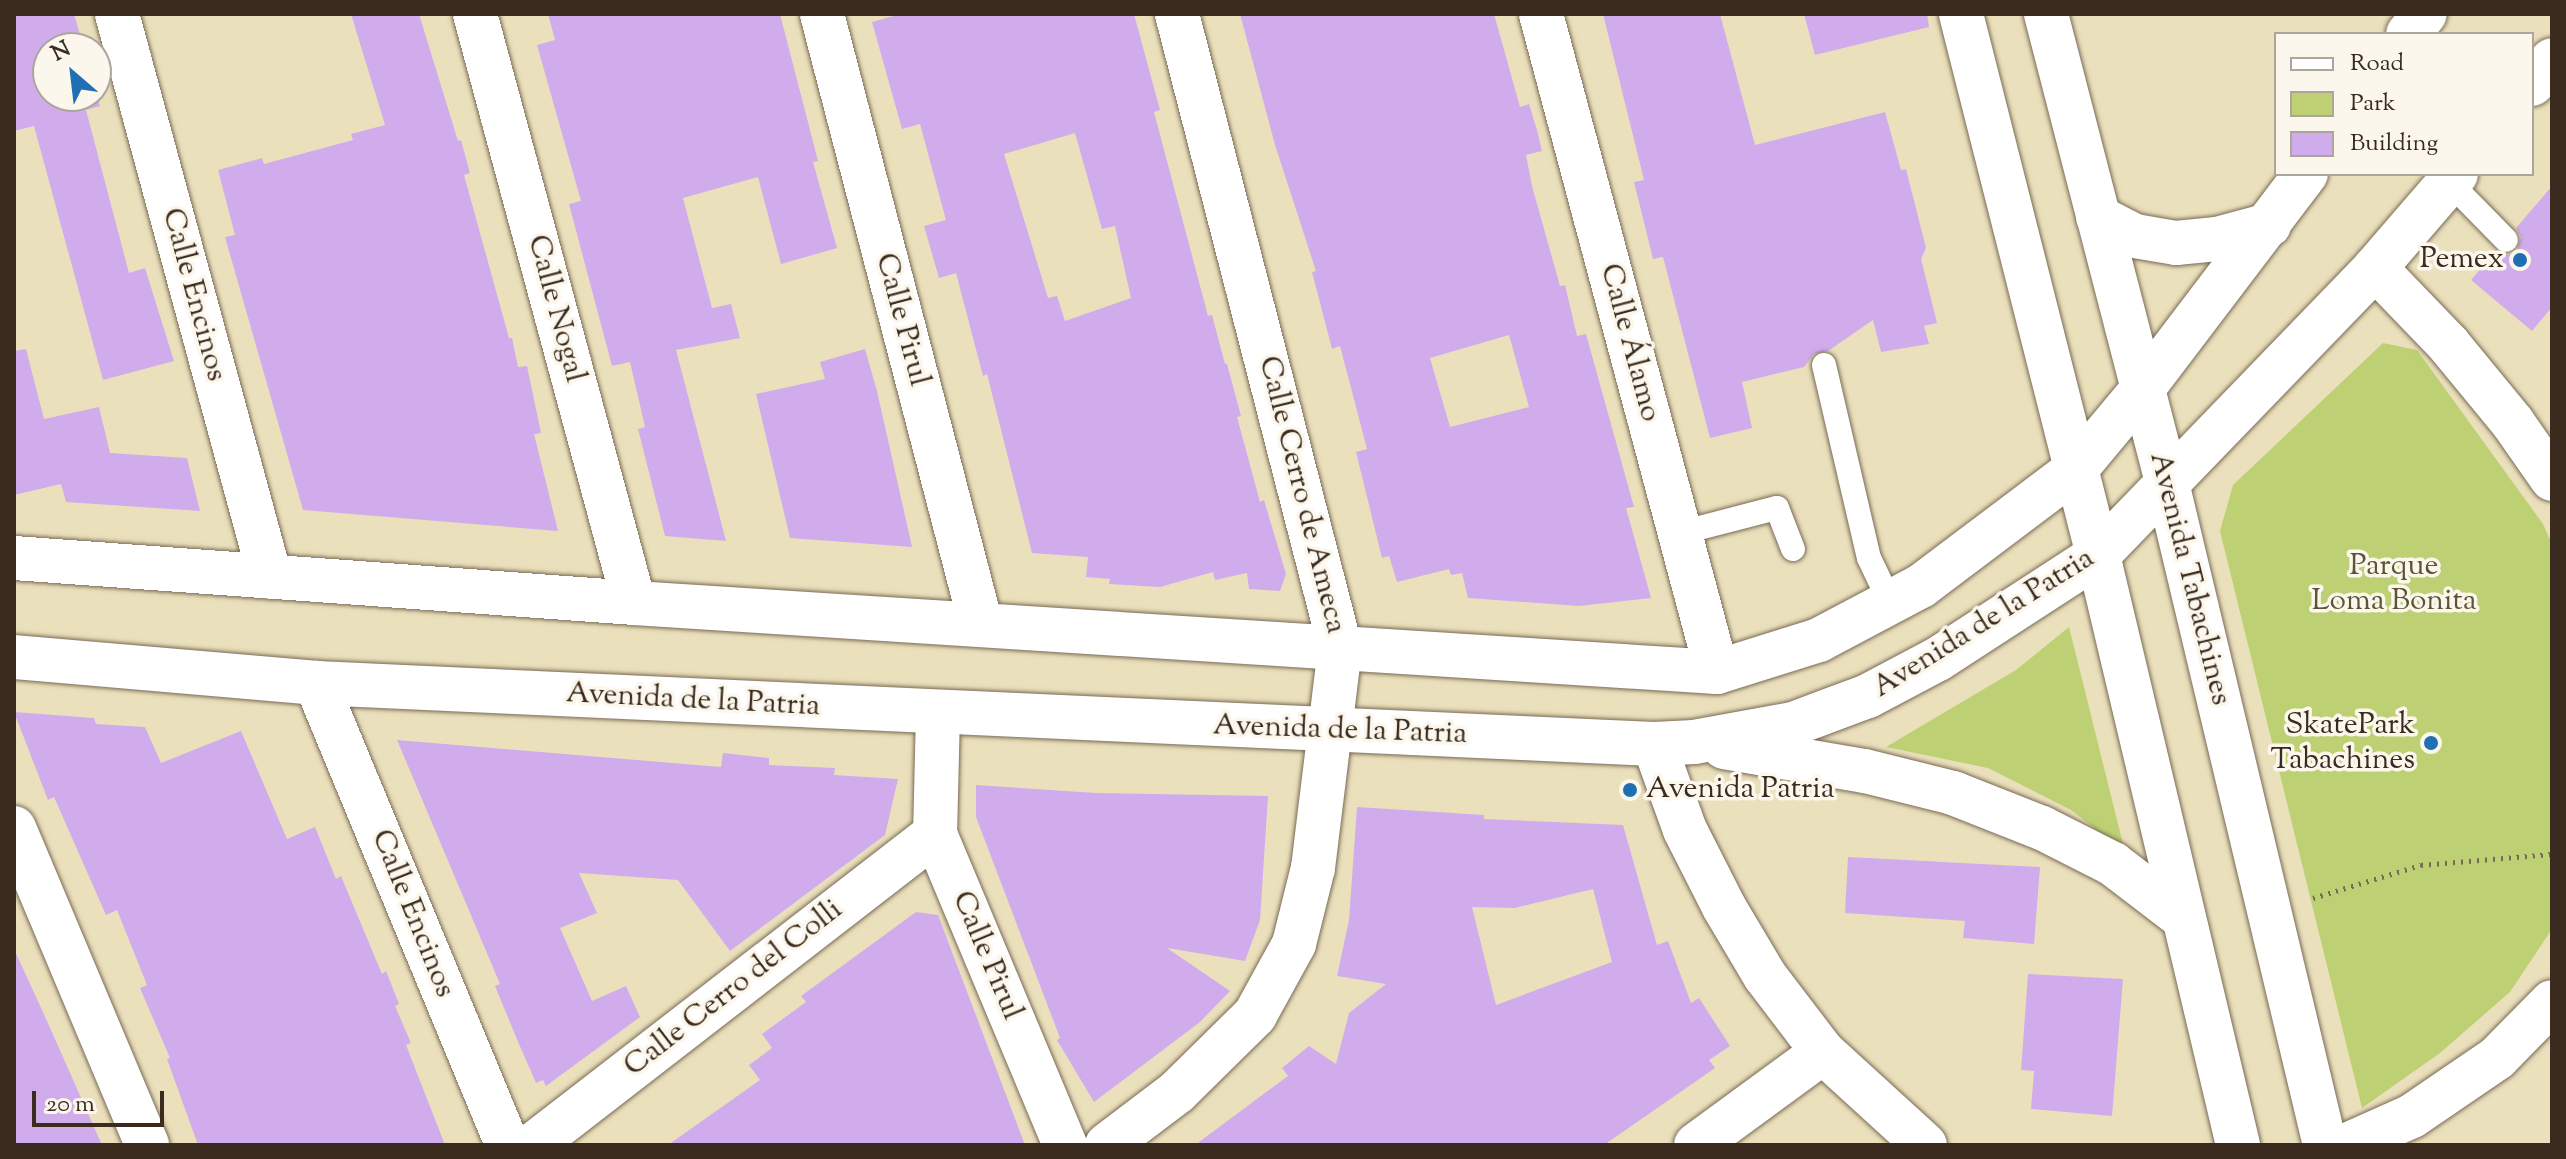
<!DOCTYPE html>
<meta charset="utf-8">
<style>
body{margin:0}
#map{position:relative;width:2566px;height:1159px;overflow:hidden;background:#ebe0bc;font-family:"Sorts Mill Goudy",serif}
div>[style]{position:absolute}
.green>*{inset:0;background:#bdd174}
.building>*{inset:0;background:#d1aced}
.path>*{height:5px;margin-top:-2.5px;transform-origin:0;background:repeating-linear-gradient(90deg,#796a55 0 2px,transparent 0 8px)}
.roads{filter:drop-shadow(0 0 2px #796a55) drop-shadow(0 0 2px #796a55)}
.lane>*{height:24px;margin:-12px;padding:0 12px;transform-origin:12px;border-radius:12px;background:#fff}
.street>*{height:44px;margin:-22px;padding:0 22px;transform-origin:22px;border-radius:22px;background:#fff}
.secondary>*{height:44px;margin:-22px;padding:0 22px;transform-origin:22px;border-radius:22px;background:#fff}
.primary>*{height:44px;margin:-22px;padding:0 22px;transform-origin:22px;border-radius:22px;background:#fff}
.dots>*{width:22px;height:22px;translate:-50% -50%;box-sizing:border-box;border:4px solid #fbf7ec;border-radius:50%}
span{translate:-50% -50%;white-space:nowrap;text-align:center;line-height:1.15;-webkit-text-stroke:7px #fbf7ec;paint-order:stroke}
.poi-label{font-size:30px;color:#3b2a1e}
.right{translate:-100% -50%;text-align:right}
.left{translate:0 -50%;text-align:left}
.street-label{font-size:30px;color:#3b2a1e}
.park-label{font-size:30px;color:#5c5434}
.frame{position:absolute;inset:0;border:16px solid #3b2a1e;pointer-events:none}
.legend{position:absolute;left:2274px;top:32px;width:260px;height:144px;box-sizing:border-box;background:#fbf7ec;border:2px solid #aea59a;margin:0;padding:10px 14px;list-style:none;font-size:24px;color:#3b2a1e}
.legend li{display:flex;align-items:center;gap:16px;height:40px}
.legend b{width:40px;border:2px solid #aea59a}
.north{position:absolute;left:32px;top:32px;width:80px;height:80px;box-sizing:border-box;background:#fbf7ec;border:2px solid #aea59a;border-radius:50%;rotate:332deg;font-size:22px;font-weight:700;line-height:32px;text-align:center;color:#3b2a1e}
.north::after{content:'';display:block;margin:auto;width:28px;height:36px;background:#1f6fb2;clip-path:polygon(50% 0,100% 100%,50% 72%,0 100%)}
.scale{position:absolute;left:32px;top:1091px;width:132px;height:36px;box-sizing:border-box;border:4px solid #3b2a1e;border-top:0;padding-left:10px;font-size:24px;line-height:28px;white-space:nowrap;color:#3b2a1e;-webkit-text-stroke:6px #fbf7ec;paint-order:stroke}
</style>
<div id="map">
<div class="green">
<div style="clip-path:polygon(2383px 343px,2417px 350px,2543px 524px,2552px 544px,2552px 929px,2510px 992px,2440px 1053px,2362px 1108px,2220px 531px,2233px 485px)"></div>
<div style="clip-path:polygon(2069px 627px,2125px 852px,2071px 810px,1988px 768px,1886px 747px,2016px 670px)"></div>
</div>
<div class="building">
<div style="clip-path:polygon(14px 14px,74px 14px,84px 48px,48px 48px,48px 96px,96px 94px,100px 106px,86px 110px,129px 273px,145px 268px,174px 361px,103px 380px,34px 126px,14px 131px)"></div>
<div style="clip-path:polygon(351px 14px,419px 14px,458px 141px,461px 140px,470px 173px,464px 175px,509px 338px,512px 338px,518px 367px,527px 366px,541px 433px,534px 434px,558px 531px,303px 510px,225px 237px,235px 235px,218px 170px,262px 158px,264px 164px,353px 140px,351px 134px,385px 125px)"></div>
<div style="clip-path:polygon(548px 14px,780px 14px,818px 161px,813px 162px,837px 248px,781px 264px,758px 177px,683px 198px,712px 308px,731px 304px,740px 338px,676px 350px,726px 541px,665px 536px,638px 429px,645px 427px,630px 362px,612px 366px,569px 204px,581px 201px,537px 45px,555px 40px)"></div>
<div style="clip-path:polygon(evenodd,901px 14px,1134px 14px,1160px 110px,1154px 112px,1208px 316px,1212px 315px,1225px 364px,1227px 364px,1241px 416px,1237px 417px,1260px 502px,1264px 500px,1286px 574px,1280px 591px,1249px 589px,1247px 573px,1215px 580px,1213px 572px,1160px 587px,1109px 584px,1110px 579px,1086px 577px,1088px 557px,1032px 553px,987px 374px,983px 376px,956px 273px,939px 278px,924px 226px,946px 220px,920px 124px,902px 129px,872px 22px,901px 14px,1075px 133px,1102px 229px,1115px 226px,1131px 298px,1065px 321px,1057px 296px,1048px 298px,1004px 154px,1075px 133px)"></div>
<div style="clip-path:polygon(evenodd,1240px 14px,1494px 14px,1520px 107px,1529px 104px,1537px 130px,1542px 151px,1526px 155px,1532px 186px,1560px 286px,1565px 285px,1577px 336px,1586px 334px,1634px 507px,1626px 508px,1651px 598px,1579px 606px,1468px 598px,1462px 573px,1451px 575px,1449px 569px,1397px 582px,1389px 556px,1382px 558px,1356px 452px,1367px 449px,1340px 346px,1332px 349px,1312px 272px,1316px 271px,1275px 145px,1240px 14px,1509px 335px,1529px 407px,1450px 427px,1430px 358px,1509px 335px)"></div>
<div style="clip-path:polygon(1603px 14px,1720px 14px,1755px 145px,1885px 112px,1901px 170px,1906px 169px,1926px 248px,1921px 259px,1937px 323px,1924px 326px,1929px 344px,1881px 352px,1873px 320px,1828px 351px,1814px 354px,1804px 367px,1742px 382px,1752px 428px,1710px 438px,1663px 257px,1653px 259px,1634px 182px,1644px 180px)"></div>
<div style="clip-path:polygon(1804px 14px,1927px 14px,1929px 27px,1815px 55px)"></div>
<div style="clip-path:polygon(2552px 186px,2552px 307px,2532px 331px,2471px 280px,2496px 251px,2509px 255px,2517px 250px,2521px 237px,2516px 228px)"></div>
<div style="clip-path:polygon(26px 349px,44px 419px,99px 407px,110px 453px,187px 458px,200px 511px,66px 502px,61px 484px,14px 495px,14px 351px)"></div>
<div style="clip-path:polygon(865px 349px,877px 391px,912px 547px,790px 538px,756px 394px,825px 379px,820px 362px)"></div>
<div style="clip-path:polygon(14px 712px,94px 718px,96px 724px,145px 727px,161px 763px,241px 731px,287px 839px,315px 827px,336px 879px,341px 876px,382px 974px,386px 971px,399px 1004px,395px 1006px,411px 1043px,406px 1045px,445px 1145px,198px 1145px,167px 1059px,170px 1058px,140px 988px,147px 985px,117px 910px,106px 915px,54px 797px,48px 800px)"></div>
<div style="clip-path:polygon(397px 740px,721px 767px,723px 753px,769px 758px,769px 765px,835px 768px,834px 775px,898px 779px,885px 835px,730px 951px,678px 880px,579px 873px,597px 913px,560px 928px,592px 1001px,626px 986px,640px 1017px,546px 1086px,543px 1080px,536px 1083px,519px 1044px,495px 986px,500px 984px)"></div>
<div style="clip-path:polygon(976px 785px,1096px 793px,1268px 796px,1260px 920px,1245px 961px,1167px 948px,1230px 991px,1200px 1022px,1094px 1102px,1057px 1040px,1060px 1038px,976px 817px)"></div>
<div style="clip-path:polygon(evenodd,1357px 807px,1484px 815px,1484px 819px,1623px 825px,1657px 945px,1668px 941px,1691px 1003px,1699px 998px,1730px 1046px,1709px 1060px,1715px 1068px,1604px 1145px,1195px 1145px,1288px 1076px,1282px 1068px,1309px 1046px,1336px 1064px,1349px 1013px,1386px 984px,1337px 976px,1349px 920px,1357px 807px,1593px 889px,1612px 962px,1496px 1005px,1472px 907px,1515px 908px,1593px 889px)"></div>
<div style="clip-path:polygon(1848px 857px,2040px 867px,2034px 944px,1963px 938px,1965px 921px,1845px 913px)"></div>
<div style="clip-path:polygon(916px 912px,938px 915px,1025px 1145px,668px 1145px,760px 1080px,749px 1065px,772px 1048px,762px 1034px,806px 1002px,801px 996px)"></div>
<div style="clip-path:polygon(14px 949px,47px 1021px,102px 1145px,14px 1145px)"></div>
<div style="clip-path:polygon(2028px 974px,2123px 979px,2112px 1116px,2031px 1109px,2034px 1071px,2021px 1070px)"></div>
</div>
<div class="path">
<div style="left:2313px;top:898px;width:113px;rotate:-17deg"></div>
<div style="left:2421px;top:865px;width:131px;rotate:-4.8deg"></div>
</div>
<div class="roads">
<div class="lane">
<div style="left:2449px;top:182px;width:81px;rotate:45.5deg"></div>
<div style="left:1824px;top:365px;width:198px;rotate:76.9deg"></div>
<div style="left:1869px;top:558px;width:49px;rotate:64.5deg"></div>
<div style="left:1680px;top:533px;width:100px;rotate:-14.5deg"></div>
<div style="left:1777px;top:508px;width:44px;rotate:68.7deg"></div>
</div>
<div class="street">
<div style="left:117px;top:14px;width:583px;rotate:74.8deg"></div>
<div style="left:475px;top:14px;width:610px;rotate:74.89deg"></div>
<div style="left:822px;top:14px;width:631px;rotate:75.41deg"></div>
<div style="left:1541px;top:14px;width:681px;rotate:75.03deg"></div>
<div style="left:316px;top:683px;width:500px;rotate:67.5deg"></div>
<div style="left:938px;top:713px;width:121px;rotate:91.4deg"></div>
<div style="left:935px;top:834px;width:337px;rotate:67.3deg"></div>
<div style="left:14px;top:828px;width:344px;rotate:67.2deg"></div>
<div style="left:533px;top:1145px;width:508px;rotate:-37.73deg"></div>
<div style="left:1107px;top:1145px;width:88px;rotate:-37.1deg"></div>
<div style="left:1177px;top:1092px;width:110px;rotate:-44.6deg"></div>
<div style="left:1255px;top:1015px;width:81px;rotate:-61.2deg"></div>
<div style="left:1294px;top:944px;width:78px;rotate:-76deg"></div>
<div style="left:1313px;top:868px;width:223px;rotate:-83deg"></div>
<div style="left:1340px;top:647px;width:654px;rotate:-104.44deg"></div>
<div style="left:1696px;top:1145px;width:157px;rotate:-36.2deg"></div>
</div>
<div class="secondary">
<div style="left:1961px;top:14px;width:558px;rotate:75.79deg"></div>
<div style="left:2098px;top:555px;width:606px;rotate:76.65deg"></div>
<div style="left:2046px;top:14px;width:488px;rotate:75.5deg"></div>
<div style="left:2168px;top:487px;width:676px;rotate:76.58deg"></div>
<div style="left:2375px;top:268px;width:107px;rotate:46.1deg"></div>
<div style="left:2449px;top:345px;width:101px;rotate:50.6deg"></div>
<div style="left:2513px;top:423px;width:68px;rotate:55.1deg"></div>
<div style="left:1654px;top:744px;width:91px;rotate:70.2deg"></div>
<div style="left:1685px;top:830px;width:86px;rotate:63.1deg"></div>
<div style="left:1724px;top:907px;width:80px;rotate:59.3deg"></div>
<div style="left:1765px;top:976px;width:96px;rotate:52.7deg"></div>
<div style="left:1823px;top:1052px;width:138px;rotate:42.4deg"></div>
<div style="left:2347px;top:1145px;width:71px;rotate:-24deg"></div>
<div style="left:2412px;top:1116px;width:103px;rotate:-34.3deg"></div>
<div style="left:2497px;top:1058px;width:78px;rotate:-45.5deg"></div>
</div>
<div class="primary">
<div style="left:2408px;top:34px;width:26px;rotate:-50deg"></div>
<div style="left:2532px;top:84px;width:31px;rotate:-50deg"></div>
<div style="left:2098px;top:217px;width:42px;rotate:27.2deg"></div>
<div style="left:2135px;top:236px;width:42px;rotate:9.7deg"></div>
<div style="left:2176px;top:243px;width:41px;rotate:-5.6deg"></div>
<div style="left:2217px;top:239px;width:54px;rotate:-15.1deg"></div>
<div style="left:14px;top:558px;width:622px;rotate:4.15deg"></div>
<div style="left:634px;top:603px;width:1085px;rotate:3.65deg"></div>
<div style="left:1717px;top:672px;width:107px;rotate:-17.4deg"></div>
<div style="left:1819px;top:640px;width:115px;rotate:-27.9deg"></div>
<div style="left:1921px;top:586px;width:194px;rotate:-37deg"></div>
<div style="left:2076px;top:469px;width:102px;rotate:-50.2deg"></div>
<div style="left:2141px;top:391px;width:273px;rotate:-52.8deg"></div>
<div style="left:14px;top:657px;width:303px;rotate:4.9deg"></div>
<div style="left:316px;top:683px;width:1339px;rotate:2.61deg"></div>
<div style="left:1654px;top:744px;width:40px;rotate:-2.9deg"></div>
<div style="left:1694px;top:742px;width:101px;rotate:-10.3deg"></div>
<div style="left:1793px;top:724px;width:80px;rotate:-20.5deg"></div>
<div style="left:1868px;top:696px;width:79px;rotate:-27.9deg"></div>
<div style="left:1938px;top:659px;width:191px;rotate:-33deg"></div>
<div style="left:2098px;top:555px;width:399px;rotate:-46deg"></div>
<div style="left:2375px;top:268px;width:124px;rotate:-49.2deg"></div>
<div style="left:1724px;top:747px;width:143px;rotate:9.7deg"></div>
<div style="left:1865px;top:771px;width:91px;rotate:14deg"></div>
<div style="left:1953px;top:793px;width:96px;rotate:21.5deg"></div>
<div style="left:2042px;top:828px;width:80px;rotate:26.9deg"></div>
<div style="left:2113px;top:864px;width:86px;rotate:37.4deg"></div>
</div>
</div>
<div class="dots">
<div style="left:2520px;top:260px;background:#1f6fb2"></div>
<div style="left:2431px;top:743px;background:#1f6fb2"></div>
<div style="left:1630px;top:790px;background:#1f6fb2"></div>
</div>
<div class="poi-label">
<span class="right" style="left:2504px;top:260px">Pemex</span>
<span class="right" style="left:2415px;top:743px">SkatePark<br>Tabachines</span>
<span class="left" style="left:1646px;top:790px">Avenida Patria</span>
</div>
<div class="street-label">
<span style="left:193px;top:295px;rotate:75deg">Calle Encinos</span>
<span style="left:555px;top:309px;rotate:75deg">Calle Nogal</span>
<span style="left:901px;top:320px;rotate:75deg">Calle Pirul</span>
<span style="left:1629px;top:343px;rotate:75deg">Calle Álamo</span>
<span style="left:1301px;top:495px;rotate:76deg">Calle Cerro de Ameca</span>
<span style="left:2189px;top:579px;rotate:76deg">Avenida Tabachines</span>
<span style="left:1984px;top:624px;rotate:-32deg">Avenida de la Patria</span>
<span style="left:693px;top:701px;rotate:3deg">Avenida de la Patria</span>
<span style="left:1340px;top:731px;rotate:2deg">Avenida de la Patria</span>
<span style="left:412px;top:914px;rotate:68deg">Calle Encinos</span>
<span style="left:986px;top:956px;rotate:67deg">Calle Pirul</span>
<span style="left:734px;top:989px;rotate:-38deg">Calle Cerro del Colli</span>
</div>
<div class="park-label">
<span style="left:2394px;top:584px">Parque<br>Loma Bonita</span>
</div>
<div class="frame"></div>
<ul class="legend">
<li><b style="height:10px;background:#fff"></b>Road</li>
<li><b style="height:22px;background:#bdd174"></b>Park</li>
<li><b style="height:22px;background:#d1aced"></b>Building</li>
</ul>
<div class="north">N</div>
<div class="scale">20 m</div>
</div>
